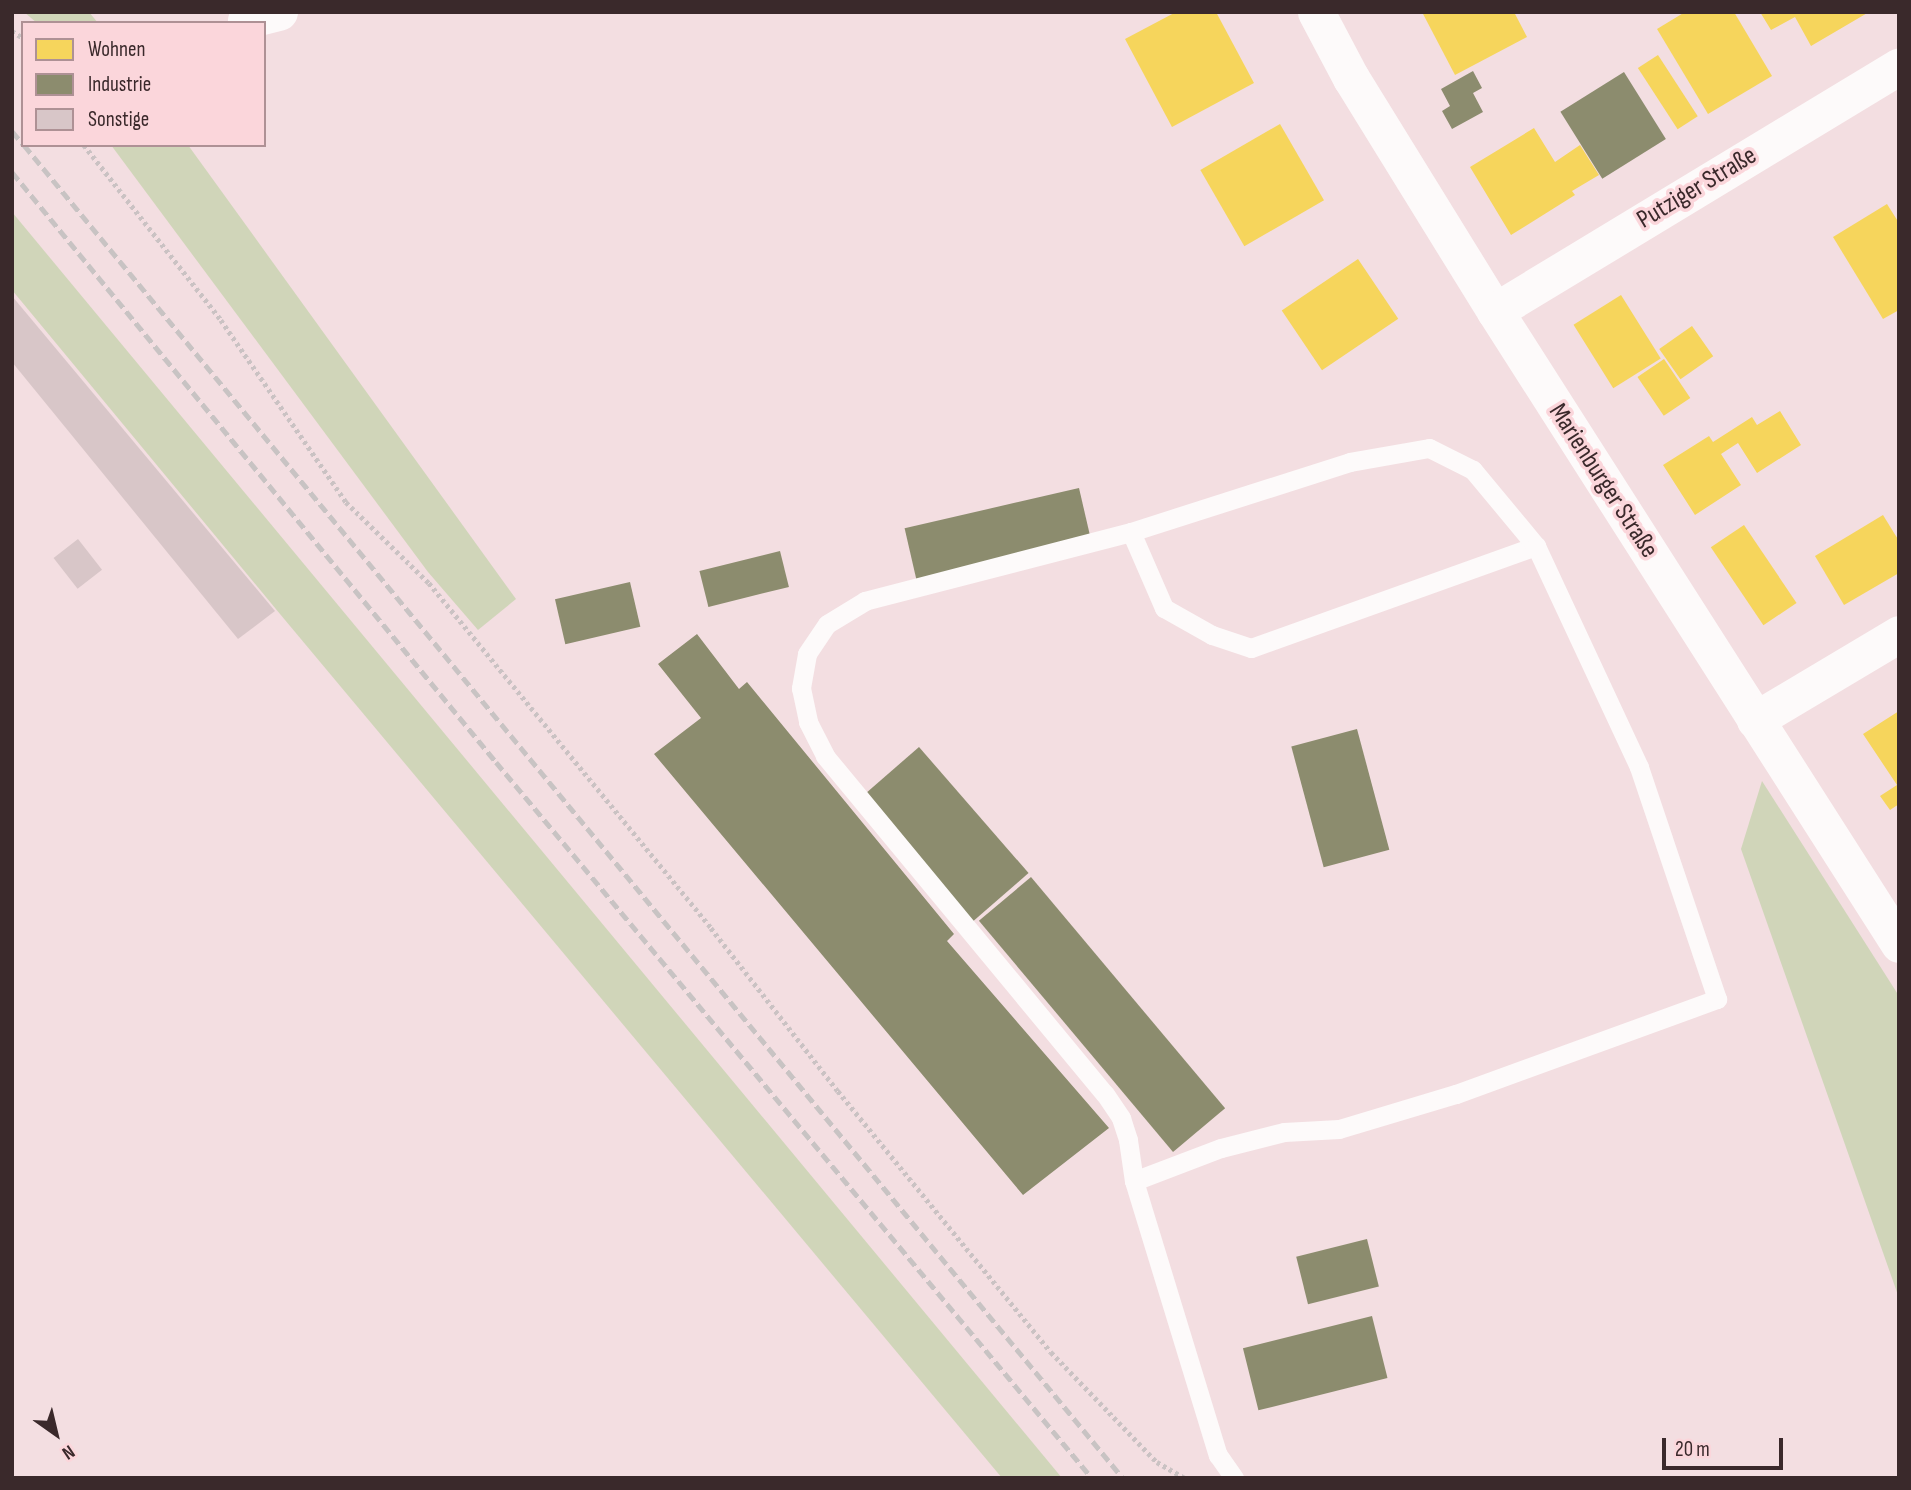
<!DOCTYPE html>
<meta charset="utf-8">
<style>
body{margin:0}
#map{position:relative;width:1911px;height:1490px;overflow:hidden;background:#f3dee1;font-family:"Sofia Sans Condensed",sans-serif}
div>[style]{position:absolute}
.green>*{inset:0;background:#d0d5b9}
.homes>*{inset:0;background:#f6d55c;transform-origin:0 0}
.industry>*{inset:0;background:#8c8c6e;transform-origin:0 0}
.building>*{inset:0;background:#d8c6c8;transform-origin:0 0}
.path>*{height:4.5px;margin-top:-2.25px;transform-origin:0;background:repeating-linear-gradient(90deg,#cac2c3 0 3.5px,transparent 0 7px)}
.lane>*{height:19px;margin:-9.5px;padding:0 9.5px;transform-origin:9.5px;border-radius:9.5px;background:#fdfafa}
.street>*{height:37px;margin:-18.5px;padding:0 18.5px;transform-origin:18.5px;border-radius:18.5px;background:#fdfafa}
.rail>*{height:5px;margin-top:-2.5px;transform-origin:0;background:repeating-linear-gradient(90deg,#c8c3c3 0 10px,transparent 0 15px)}
span{translate:-50% -50%;white-space:nowrap;text-align:center;line-height:1.15;-webkit-text-stroke:7px #fbd6db;paint-order:stroke}
.street-label{font-size:26px;color:#3a292b}
.frame{position:absolute;inset:0;border:14px solid #3a292b;pointer-events:none}
.legend{position:absolute;left:21px;top:21px;width:245px;height:126px;box-sizing:border-box;background:#fbd6db;border:2px solid #ae9195;margin:0;padding:9px 12px;list-style:none;font-size:21px;color:#3a292b}
.legend li{display:flex;align-items:center;gap:14px;height:35px}
.legend b{width:35px;border:2px solid #ae9195}
.north{position:absolute;left:21px;top:1399px;width:70px;height:70px;-webkit-text-stroke:5px #fbd6db;paint-order:stroke;rotate:146deg;font-size:19px;font-weight:700;line-height:28px;text-align:center;color:#3a292b}
.north::after{content:'';display:block;margin:auto;width:24px;height:32px;background:#3a292b;clip-path:polygon(50% 0,100% 100%,50% 72%,0 100%)}
.scale{position:absolute;left:1662px;top:1438px;width:121px;height:32px;box-sizing:border-box;border:4px solid #3a292b;border-top:0;padding-left:9px;font-size:21px;line-height:24px;white-space:nowrap;color:#3a292b;-webkit-text-stroke:5px #fbd6db;paint-order:stroke}
</style>
<div id="map">
<div class="green">
<div style="clip-path:polygon(24px 12px,89px 12px,98px 23px,37px 23px)"></div>
<div style="clip-path:polygon(111px 145px,188px 145px,516px 599px,478px 630px,428px 572px)"></div>
<div style="clip-path:polygon(12px 212px,1062px 1478px,1002px 1478px,280px 614px,12px 290px)"></div>
<div style="clip-path:polygon(1762px 781px,1899px 996px,1899px 1298px,1741px 849px)"></div>
</div>
<div class="homes">
<div style="clip-path:polygon(1176px 12px,1216px 12px,1254px 83px,1172px 127px,1125px 39px)"></div>
<div style="clip-path:polygon(1422px 12px,1514px 12px,1527px 37px,1455px 75px)"></div>
<div style="clip-path:polygon(1685px 12px,1734px 12px,1772px 76px,1708px 114px,1657px 29px)"></div>
<div style="clip-path:polygon(1760px 12px,1869px 12px,1811px 46px,1795px 17px,1771px 30px)"></div>
<div style="left:1658px;top:55px;width:73px;height:24px;rotate:57deg"></div>
<div style="left:1280px;top:124px;width:88px;height:92px;rotate:60deg"></div>
<div style="clip-path:polygon(1534px 128px,1555px 162px,1580px 145px,1599px 175px,1572px 191px,1575px 195px,1511px 235px,1470px 167px)"></div>
<div style="clip-path:polygon(1887px 204px,1899px 223px,1899px 310px,1883px 319px,1833px 237px)"></div>
<div style="left:1358px;top:259px;width:72px;height:92px;rotate:56deg"></div>
<div style="left:1621px;top:295px;width:75px;height:56px;rotate:58deg"></div>
<div style="left:1692px;top:326px;width:37px;height:40px;rotate:55deg"></div>
<div style="left:1664px;top:359px;width:47px;height:32px;rotate:56deg"></div>
<div style="clip-path:polygon(1780px 411px,1801px 445px,1757px 473px,1738px 443px,1721px 454px,1741px 485px,1695px 515px,1663px 465px,1709px 436px,1713px 442px,1752px 417px,1757px 425px)"></div>
<div style="clip-path:polygon(1883px 515px,1899px 541px,1899px 573px,1844px 605px,1815px 556px)"></div>
<div style="left:1744px;top:525px;width:94px;height:40px;rotate:56deg"></div>
<div style="clip-path:polygon(1899px 711px,1899px 804px,1890px 810px,1880px 796px,1897px 785px,1863px 734px)"></div>
</div>
<div class="industry">
<div style="clip-path:polygon(1473px 71px,1482px 88px,1473px 93px,1483px 112px,1452px 129px,1442px 111px,1450px 106px,1441px 89px)"></div>
<div style="left:1624px;top:72px;width:79px;height:75px;rotate:58deg"></div>
<div style="left:1079px;top:488px;width:54px;height:179px;rotate:77deg"></div>
<div style="left:780px;top:551px;width:37px;height:83px;rotate:76deg"></div>
<div style="left:630px;top:582px;width:46px;height:77px;rotate:77deg"></div>
<div style="clip-path:polygon(697px 634px,739px 689px,747px 682px,954px 934px,947px 941px,1109px 1128px,1023px 1195px,654px 754px,701px 718px,658px 664px)"></div>
<div style="left:1357px;top:729px;width:125px;height:68px;rotate:75deg"></div>
<div style="left:919px;top:747px;width:167px;height:75px;rotate:49deg"></div>
<div style="left:1031px;top:877px;width:302px;height:68px;rotate:50deg"></div>
<div style="left:1367px;top:1239px;width:49px;height:73px;rotate:76deg"></div>
<div style="left:1372px;top:1316px;width:64px;height:133px;rotate:76deg"></div>
</div>
<div class="building">
<div style="clip-path:polygon(12px 296px,275px 611px,238px 639px,12px 362px)"></div>
<div style="left:78px;top:539px;width:39px;height:31px;rotate:52deg"></div>
</div>
<div class="path">
<div style="left:12px;top:31px;width:13px;rotate:32deg"></div>
<div style="left:84px;top:145px;width:222px;rotate:51.9deg"></div>
<div style="left:221px;top:320px;width:221px;rotate:55.5deg"></div>
<div style="left:346px;top:502px;width:116px;rotate:44.3deg"></div>
<div style="left:429px;top:583px;width:446px;rotate:50.7deg"></div>
<div style="left:711px;top:928px;width:207px;rotate:52.1deg"></div>
<div style="left:838px;top:1091px;width:337px;rotate:50.8deg"></div>
<div style="left:1051px;top:1352px;width:153px;rotate:46.1deg"></div>
<div style="left:1157px;top:1462px;width:32px;rotate:30deg"></div>
</div>
<div class="lane">
<div style="left:1131px;top:532px;width:83px;rotate:66.5deg"></div>
<div style="left:1164px;top:608px;width:55px;rotate:29.4deg"></div>
<div style="left:1212px;top:635px;width:41px;rotate:18.4deg"></div>
<div style="left:1251px;top:648px;width:303px;rotate:-19.7deg"></div>
<div style="left:1536px;top:546px;width:99px;rotate:-129.7deg"></div>
<div style="left:1473px;top:470px;width:49px;rotate:-153.4deg"></div>
<div style="left:1429px;top:448px;width:80px;rotate:170deg"></div>
<div style="left:1350px;top:462px;width:230px;rotate:162.3deg"></div>
<div style="left:1131px;top:532px;width:275px;rotate:165.5deg"></div>
<div style="left:865px;top:601px;width:44px;rotate:148.8deg"></div>
<div style="left:827px;top:624px;width:36px;rotate:124deg"></div>
<div style="left:807px;top:654px;width:35px;rotate:100deg"></div>
<div style="left:801px;top:688px;width:35px;rotate:78deg"></div>
<div style="left:808px;top:722px;width:38px;rotate:63deg"></div>
<div style="left:825px;top:756px;width:439px;rotate:50.4deg"></div>
<div style="left:1105px;top:1094px;width:29px;rotate:56deg"></div>
<div style="left:1121px;top:1118px;width:23px;rotate:72deg"></div>
<div style="left:1128px;top:1140px;width:41px;rotate:81.7deg"></div>
<div style="left:1134px;top:1181px;width:287px;rotate:73deg"></div>
<div style="left:1218px;top:1455px;width:28px;rotate:55deg"></div>
<div style="left:1134px;top:1181px;width:93px;rotate:-20.8deg"></div>
<div style="left:1221px;top:1148px;width:65px;rotate:-14.3deg"></div>
<div style="left:1284px;top:1132px;width:55px;rotate:-3.1deg"></div>
<div style="left:1339px;top:1129px;width:122px;rotate:-16.7deg"></div>
<div style="left:1456px;top:1094px;width:278px;rotate:-20deg"></div>
<div style="left:1717px;top:999px;width:245px;rotate:-108.6deg"></div>
<div style="left:1639px;top:767px;width:244px;rotate:-115deg"></div>
</div>
<div class="street">
<div style="left:1316px;top:12px;width:75px;rotate:62.1deg"></div>
<div style="left:1351px;top:78px;width:274px;rotate:58.3deg"></div>
<div style="left:1495px;top:311px;width:751px;rotate:57.45deg"></div>
<div style="left:246px;top:20px;width:34px;rotate:-14deg"></div>
<div style="left:1495px;top:311px;width:472px;rotate:-31.2deg"></div>
<div style="left:1755px;top:720px;width:168px;rotate:-30.8deg"></div>
</div>
<div class="rail">
<div style="left:12px;top:131px;width:17px;rotate:50deg"></div>
<div style="left:24px;top:145px;width:1728px;rotate:50.5deg"></div>
<div style="left:12px;top:172px;width:763px;rotate:50.64deg"></div>
<div style="left:496px;top:762px;width:932px;rotate:50.23deg"></div>
</div>
<div class="street-label">
<span style="left:1697px;top:188px;rotate:-31deg">Putziger Straße</span>
<span style="left:1603px;top:481px;rotate:57deg">Marienburger Straße</span>
</div>
<div class="frame"></div>
<ul class="legend">
<li><b style="height:19px;background:#f6d55c"></b>Wohnen</li>
<li><b style="height:19px;background:#8c8c6e"></b>Industrie</li>
<li><b style="height:19px;background:#d8c6c8"></b>Sonstige</li>
</ul>
<div class="north">N</div>
<div class="scale">20 m</div>
</div>
